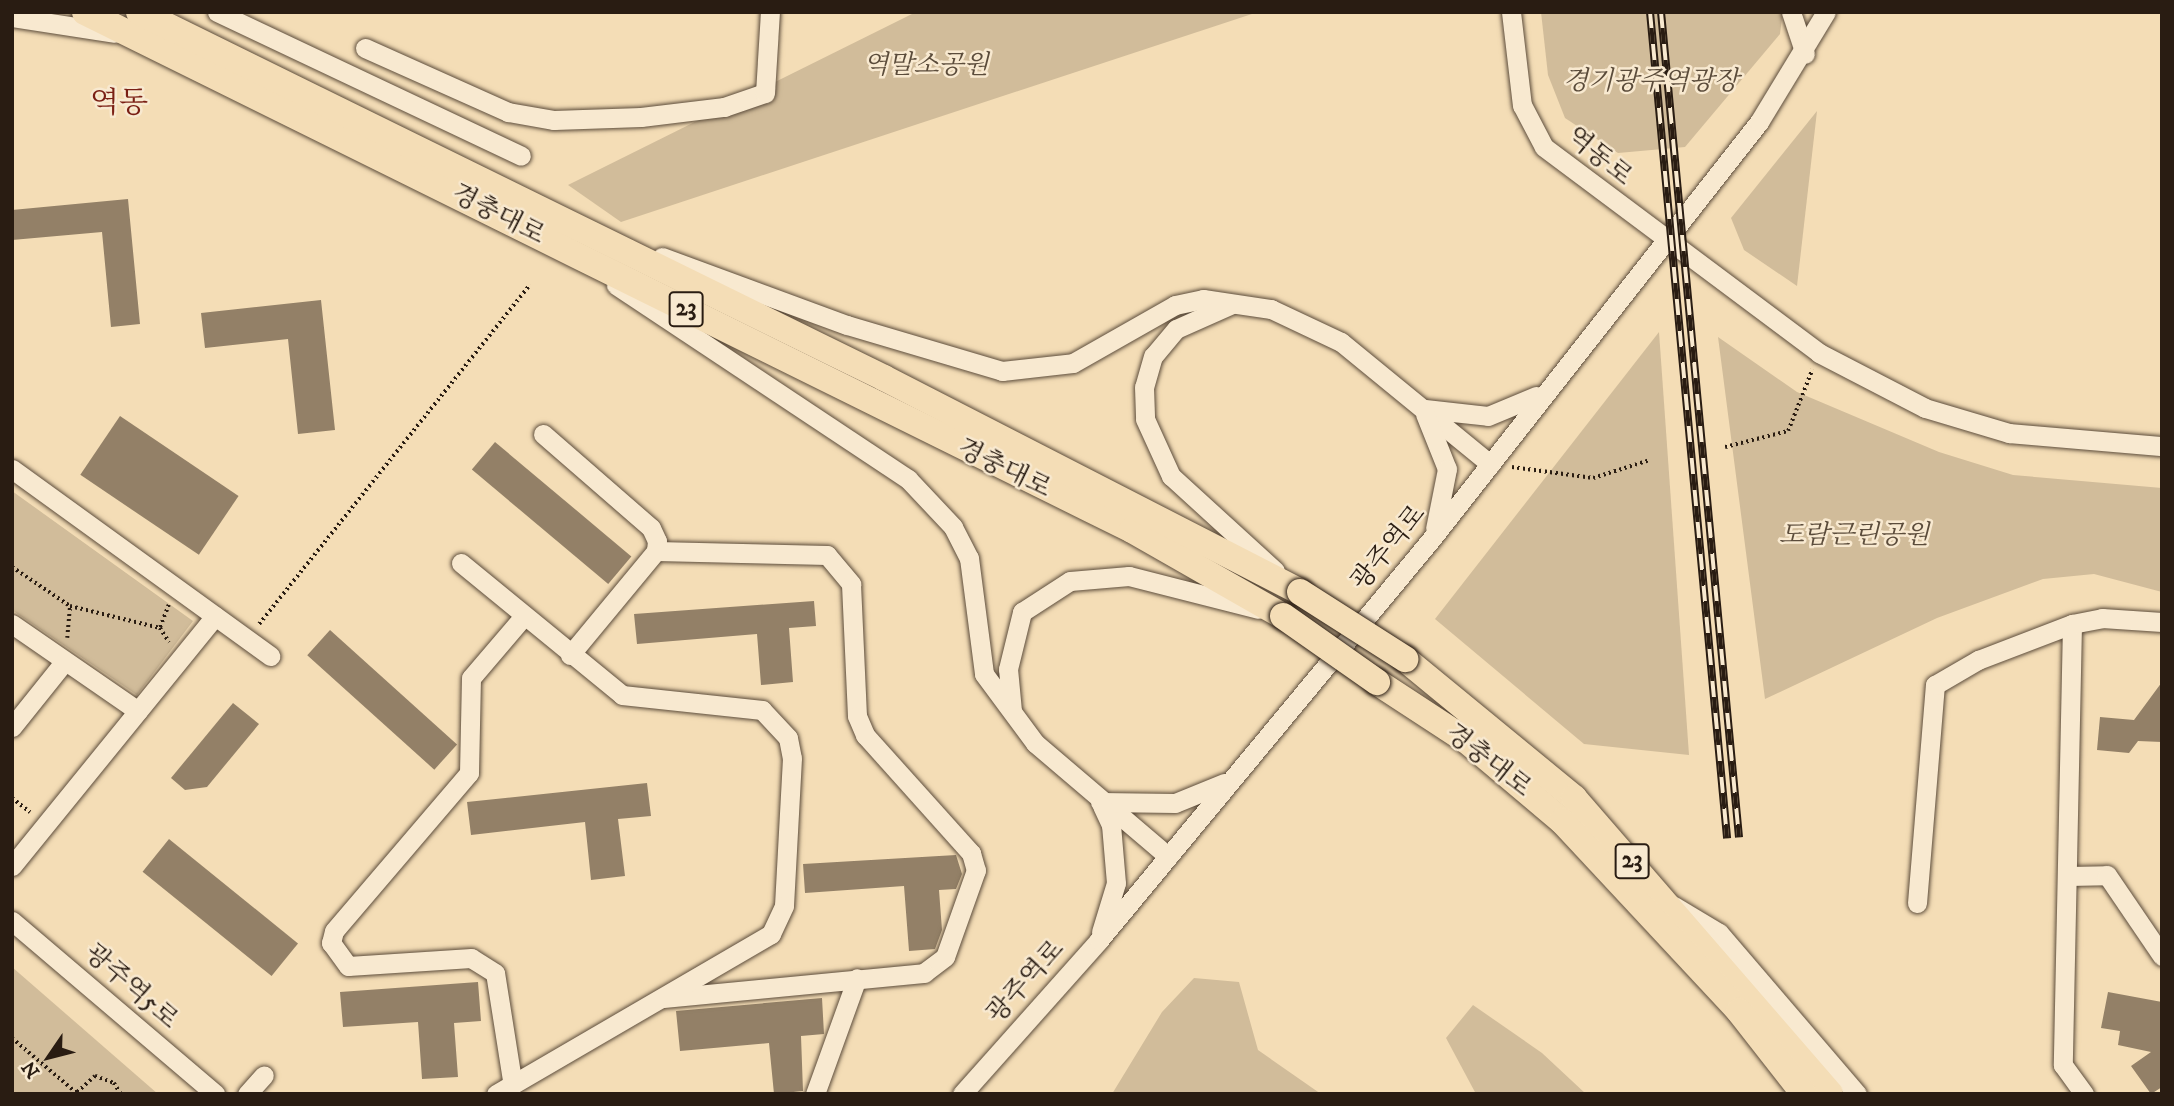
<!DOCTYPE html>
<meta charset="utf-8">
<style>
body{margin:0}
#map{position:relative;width:2174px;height:1106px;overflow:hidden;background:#f4ddb6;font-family:"IM FELL DW Pica","Noto Serif KR",serif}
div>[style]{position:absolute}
.green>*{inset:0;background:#d1bc9a}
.building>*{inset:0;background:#938067;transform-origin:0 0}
.path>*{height:3.5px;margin-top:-1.75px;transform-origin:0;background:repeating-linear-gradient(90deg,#291c12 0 2px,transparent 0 5.5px)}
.roads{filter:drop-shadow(0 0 2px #5c4c3b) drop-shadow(0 0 2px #5c4c3b)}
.minor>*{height:19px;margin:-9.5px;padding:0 9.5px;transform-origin:9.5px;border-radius:9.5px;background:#f8e9d0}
.major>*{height:26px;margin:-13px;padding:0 13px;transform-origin:13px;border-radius:13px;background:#f4ddb6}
.rail>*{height:8px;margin-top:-4px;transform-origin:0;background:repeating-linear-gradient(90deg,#f8e9d0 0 16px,#291c12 0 32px);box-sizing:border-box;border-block:2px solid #291c12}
.bridges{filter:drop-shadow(0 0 2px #291c12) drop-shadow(0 0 2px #291c12)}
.major-bridge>*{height:26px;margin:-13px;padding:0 13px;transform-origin:13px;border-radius:13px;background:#f4ddb6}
span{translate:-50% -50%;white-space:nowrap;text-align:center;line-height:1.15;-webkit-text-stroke:5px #f8e9d0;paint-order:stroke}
.shield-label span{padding:2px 5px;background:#f8e9d0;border:2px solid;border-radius:5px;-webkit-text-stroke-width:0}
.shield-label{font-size:24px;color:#291c12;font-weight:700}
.park-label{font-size:26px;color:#5b4c3b;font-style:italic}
.street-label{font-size:26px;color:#291c12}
.quarter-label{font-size:30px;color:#7a1f14}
.frame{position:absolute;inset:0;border:14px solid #291c12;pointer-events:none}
.north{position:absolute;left:14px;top:1022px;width:70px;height:70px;-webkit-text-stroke:5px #f8e9d0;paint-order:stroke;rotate:235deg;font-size:19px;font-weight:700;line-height:28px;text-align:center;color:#291c12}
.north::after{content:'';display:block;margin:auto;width:24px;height:32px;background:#291c12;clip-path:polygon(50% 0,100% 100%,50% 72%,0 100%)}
</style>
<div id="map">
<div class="green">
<div style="clip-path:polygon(916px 12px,1258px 12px,621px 222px,568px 185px)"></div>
<div style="clip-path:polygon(1541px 12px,1782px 12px,1782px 18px,1780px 34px,1685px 147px,1618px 153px,1565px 118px,1548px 75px)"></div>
<div style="clip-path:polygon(1817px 111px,1797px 286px,1744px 250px,1731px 218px)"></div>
<div style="clip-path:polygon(1659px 332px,1689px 755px,1584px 744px,1435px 619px)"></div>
<div style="clip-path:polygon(1718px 337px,1797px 392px,1939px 452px,2013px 475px,2162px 488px,2162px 592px,2094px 574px,2043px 579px,1937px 618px,1765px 699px)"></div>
<div style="clip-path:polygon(12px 491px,193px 621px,137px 695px,12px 610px)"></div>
<div style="clip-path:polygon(12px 967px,158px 1094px,12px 1094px)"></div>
<div style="clip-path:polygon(1194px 978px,1239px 982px,1258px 1050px,1321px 1094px,1112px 1094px,1162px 1012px)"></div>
<div style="clip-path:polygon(1473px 1005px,1542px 1053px,1586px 1094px,1476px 1094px,1446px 1038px)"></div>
</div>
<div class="building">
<div style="clip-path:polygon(128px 199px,140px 324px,111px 327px,102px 232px,12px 240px,12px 210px)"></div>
<div style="clip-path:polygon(321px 300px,335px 430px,298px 434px,288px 339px,205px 348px,201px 313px)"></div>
<div style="left:120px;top:416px;width:143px;height:71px;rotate:34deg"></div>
<div style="left:495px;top:442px;width:178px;height:36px;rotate:40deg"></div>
<div style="clip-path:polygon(814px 601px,816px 626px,789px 628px,793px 682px,761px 685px,757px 634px,637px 644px,634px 614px)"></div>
<div style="left:330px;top:630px;width:171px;height:34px;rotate:42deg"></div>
<div style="clip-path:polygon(2162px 682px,2162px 742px,2138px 741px,2129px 753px,2097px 750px,2100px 717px,2134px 720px)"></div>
<div style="clip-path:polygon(233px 703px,259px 724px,207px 787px,185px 790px,171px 778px)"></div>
<div style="clip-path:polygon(647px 783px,651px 816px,618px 819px,625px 876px,591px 880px,585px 822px,471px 835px,467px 802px)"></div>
<div style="left:169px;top:839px;width:166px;height:42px;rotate:39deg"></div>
<div style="clip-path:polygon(956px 855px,962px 874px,956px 889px,939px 890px,942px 930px,935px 949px,909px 951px,904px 886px,805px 893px,803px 864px)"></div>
<div style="clip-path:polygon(478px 982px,481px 1021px,454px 1023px,458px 1077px,422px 1079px,418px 1022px,343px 1027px,340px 992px)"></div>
<div style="clip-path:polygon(2108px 992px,2162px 1002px,2162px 1087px,2151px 1094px,2131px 1066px,2151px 1052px,2118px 1045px,2120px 1031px,2101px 1028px)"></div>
<div style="clip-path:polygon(822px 998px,824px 1034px,801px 1036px,803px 1091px,774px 1094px,769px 1043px,680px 1051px,676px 1011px)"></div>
</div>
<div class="path">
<div style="left:1725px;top:447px;width:65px;rotate:-14.3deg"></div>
<div style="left:1788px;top:431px;width:66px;rotate:-68.5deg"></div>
<div style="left:1512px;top:467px;width:82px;rotate:7.7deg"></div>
<div style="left:1593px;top:478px;width:60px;rotate:-17.5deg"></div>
<div style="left:12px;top:567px;width:70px;rotate:33.9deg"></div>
<div style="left:70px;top:606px;width:93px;rotate:13.7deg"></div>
<div style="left:169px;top:605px;width:25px;rotate:111deg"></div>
<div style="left:160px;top:628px;width:17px;rotate:57deg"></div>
<div style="left:259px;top:624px;width:434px;rotate:-51.4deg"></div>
<div style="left:67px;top:638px;width:32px;rotate:-85deg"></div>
<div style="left:12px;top:798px;width:23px;rotate:38deg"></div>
<div style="left:12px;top:1038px;width:87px;rotate:40.3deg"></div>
<div style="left:77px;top:1092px;width:24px;rotate:-42deg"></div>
<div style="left:95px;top:1076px;width:20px;rotate:20deg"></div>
<div style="left:114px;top:1083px;width:13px;rotate:58deg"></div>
</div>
<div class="roads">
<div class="minor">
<div style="left:217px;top:12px;width:336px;rotate:25.3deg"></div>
<div style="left:1511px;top:12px;width:94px;rotate:83.3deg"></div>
<div style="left:1522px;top:105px;width:47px;rotate:62.4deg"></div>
<div style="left:1544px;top:147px;width:344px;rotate:36.8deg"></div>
<div style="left:1819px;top:353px;width:119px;rotate:27.4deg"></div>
<div style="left:1925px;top:408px;width:88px;rotate:16.6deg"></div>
<div style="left:2009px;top:433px;width:154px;rotate:4.9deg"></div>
<div style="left:1791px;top:12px;width:44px;rotate:71.6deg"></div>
<div style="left:12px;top:17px;width:104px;rotate:8.8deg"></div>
<div style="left:365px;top:48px;width:157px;rotate:24.1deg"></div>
<div style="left:508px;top:112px;width:47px;rotate:9.9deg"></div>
<div style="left:554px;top:120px;width:87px;rotate:-2deg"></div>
<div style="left:641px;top:117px;width:84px;rotate:-6.9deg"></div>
<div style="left:724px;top:107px;width:43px;rotate:-18.9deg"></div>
<div style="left:765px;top:93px;width:81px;rotate:-86.5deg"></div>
<div style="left:662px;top:257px;width:197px;rotate:20.2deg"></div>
<div style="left:847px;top:325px;width:162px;rotate:16.5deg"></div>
<div style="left:1002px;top:371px;width:71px;rotate:-6.4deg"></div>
<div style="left:1073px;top:363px;width:117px;rotate:-29.6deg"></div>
<div style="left:1175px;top:305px;width:29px;rotate:-12deg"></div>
<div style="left:1203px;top:299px;width:69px;rotate:8.4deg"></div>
<div style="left:1271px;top:309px;width:77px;rotate:25.2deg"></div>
<div style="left:1341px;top:342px;width:193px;rotate:39.3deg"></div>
<div style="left:616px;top:285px;width:351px;rotate:33.6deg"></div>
<div style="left:908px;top:479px;width:66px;rotate:46.8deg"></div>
<div style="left:953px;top:527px;width:35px;rotate:63deg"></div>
<div style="left:969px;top:558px;width:117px;rotate:82.6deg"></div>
<div style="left:984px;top:674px;width:86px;rotate:53.5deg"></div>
<div style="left:1035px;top:743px;width:175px;rotate:40.4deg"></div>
<div style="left:1232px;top:304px;width:61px;rotate:155.9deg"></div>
<div style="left:1176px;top:329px;width:35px;rotate:130deg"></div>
<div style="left:1153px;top:356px;width:32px;rotate:106deg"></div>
<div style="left:1144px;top:387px;width:32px;rotate:88deg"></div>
<div style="left:1145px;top:419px;width:63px;rotate:65.5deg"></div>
<div style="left:1171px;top:476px;width:141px;rotate:42.4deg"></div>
<div style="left:1425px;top:409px;width:63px;rotate:6.3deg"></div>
<div style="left:1488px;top:416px;width:52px;rotate:-22.6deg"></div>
<div style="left:1425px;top:414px;width:59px;rotate:68.2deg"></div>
<div style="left:1447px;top:469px;width:61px;rotate:101.3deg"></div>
<div style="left:543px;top:434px;width:143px;rotate:41deg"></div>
<div style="left:651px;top:528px;width:14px;rotate:65deg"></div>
<div style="left:657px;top:541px;width:10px;rotate:96deg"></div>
<div style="left:656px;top:551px;width:135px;rotate:129.6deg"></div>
<div style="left:12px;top:469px;width:319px;rotate:35.9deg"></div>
<div style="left:656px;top:551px;width:171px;rotate:1.3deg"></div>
<div style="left:827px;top:555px;width:38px;rotate:50deg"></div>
<div style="left:851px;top:584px;width:132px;rotate:87.4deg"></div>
<div style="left:857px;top:716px;width:21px;rotate:67deg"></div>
<div style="left:865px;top:735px;width:159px;rotate:48.1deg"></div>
<div style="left:971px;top:853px;width:18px;rotate:74deg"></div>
<div style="left:976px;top:870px;width:92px;rotate:109.6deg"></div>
<div style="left:945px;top:957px;width:26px;rotate:143deg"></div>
<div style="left:924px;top:973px;width:263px;rotate:174.5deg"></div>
<div style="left:461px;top:563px;width:208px;rotate:39.3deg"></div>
<div style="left:622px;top:695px;width:141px;rotate:6.1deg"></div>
<div style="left:762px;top:710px;width:38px;rotate:47deg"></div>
<div style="left:788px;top:738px;width:20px;rotate:79deg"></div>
<div style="left:792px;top:758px;width:148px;rotate:93.1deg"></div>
<div style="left:784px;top:906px;width:31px;rotate:115deg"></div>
<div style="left:771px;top:934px;width:318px;rotate:149.8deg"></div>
<div style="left:12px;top:624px;width:153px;rotate:34.6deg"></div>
<div style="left:2072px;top:624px;width:441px;rotate:91.2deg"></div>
<div style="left:2063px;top:1065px;width:36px;rotate:54deg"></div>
<div style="left:1012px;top:711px;width:42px;rotate:-95.4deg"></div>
<div style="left:1008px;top:669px;width:59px;rotate:-76.2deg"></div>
<div style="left:1022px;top:612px;width:57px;rotate:-32.9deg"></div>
<div style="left:1070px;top:581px;width:59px;rotate:-4.8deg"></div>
<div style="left:1129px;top:576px;width:133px;rotate:14.3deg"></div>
<div style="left:12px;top:727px;width:83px;rotate:-51.3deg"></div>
<div style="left:1100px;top:802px;width:75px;rotate:0.8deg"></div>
<div style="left:1175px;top:803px;width:53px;rotate:-22.2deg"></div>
<div style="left:12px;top:866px;width:322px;rotate:-50.9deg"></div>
<div style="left:2068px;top:876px;width:39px;rotate:-1deg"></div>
<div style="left:2107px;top:875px;width:98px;rotate:55.8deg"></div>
<div style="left:1917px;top:903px;width:219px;rotate:-85.3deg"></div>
<div style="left:1935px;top:685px;width:50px;rotate:-30.2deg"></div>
<div style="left:1978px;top:660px;width:101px;rotate:-21deg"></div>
<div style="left:2072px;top:624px;width:31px;rotate:-11deg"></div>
<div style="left:2102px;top:618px;width:60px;rotate:3.8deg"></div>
<div style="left:1674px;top:906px;width:52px;rotate:31deg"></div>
<div style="left:1719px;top:933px;width:212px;rotate:49.4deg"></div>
<div style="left:12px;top:921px;width:267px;rotate:40.4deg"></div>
<div style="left:1101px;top:932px;width:51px;rotate:-73deg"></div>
<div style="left:1116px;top:883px;width:58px;rotate:-94.9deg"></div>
<div style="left:1111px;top:825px;width:21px;rotate:-115deg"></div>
<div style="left:512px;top:1080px;width:108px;rotate:-99deg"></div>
<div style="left:495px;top:973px;width:28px;rotate:-148deg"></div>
<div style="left:471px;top:958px;width:123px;rotate:176.3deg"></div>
<div style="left:348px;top:966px;width:29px;rotate:-126deg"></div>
<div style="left:331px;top:943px;width:12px;rotate:-76deg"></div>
<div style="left:334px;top:931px;width:208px;rotate:-49.5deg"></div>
<div style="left:469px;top:773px;width:95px;rotate:-88.8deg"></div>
<div style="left:471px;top:678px;width:82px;rotate:-49.5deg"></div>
<div style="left:247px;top:1094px;width:25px;rotate:-48deg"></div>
<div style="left:815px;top:1094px;width:123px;rotate:-70.1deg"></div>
<div style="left:962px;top:1094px;width:206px;rotate:-48.3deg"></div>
<div style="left:1099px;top:940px;width:523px;rotate:-50.35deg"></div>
<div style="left:1433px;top:537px;width:528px;rotate:-51.85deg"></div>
<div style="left:1759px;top:122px;width:129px;rotate:-58.7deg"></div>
</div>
<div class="major">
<div style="left:85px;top:12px;width:1168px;rotate:26.32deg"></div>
<div style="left:1132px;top:530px;width:174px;rotate:29.7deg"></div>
<div style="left:139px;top:12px;width:830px;rotate:26.16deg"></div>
<div style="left:884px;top:378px;width:468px;rotate:27.2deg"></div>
<div style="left:1405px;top:659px;width:219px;rotate:39.4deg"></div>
<div style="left:1574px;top:798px;width:391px;rotate:49.1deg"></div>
<div style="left:1377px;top:682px;width:108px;rotate:33.2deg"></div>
<div style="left:1467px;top:741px;width:124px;rotate:40.1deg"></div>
<div style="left:1562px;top:821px;width:260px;rotate:47deg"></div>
<div style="left:1739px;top:1011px;width:105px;rotate:51.9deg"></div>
</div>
</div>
<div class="rail">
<div style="left:1650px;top:12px;width:830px;rotate:84.67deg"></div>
<div style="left:1661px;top:12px;width:829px;rotate:84.6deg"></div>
</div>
<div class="bridges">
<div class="major-bridge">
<div style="left:1300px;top:592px;width:125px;rotate:32.5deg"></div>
<div style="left:1283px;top:616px;width:115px;rotate:35.1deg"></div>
</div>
</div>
<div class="shield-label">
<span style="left:686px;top:309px">23</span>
<span style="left:1632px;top:861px">23</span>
</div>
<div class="park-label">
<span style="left:926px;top:66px">역말소공원</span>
<span style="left:1651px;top:82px">경기광주역광장</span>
<span style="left:1854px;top:536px">도람근린공원</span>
</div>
<div class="street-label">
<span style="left:1599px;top:157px;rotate:39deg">역동로</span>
<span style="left:498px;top:215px;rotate:27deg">경충대로</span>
<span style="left:1004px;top:469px;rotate:26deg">경충대로</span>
<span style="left:1389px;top:548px;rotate:-51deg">광주역로</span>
<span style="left:1488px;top:761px;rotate:38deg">경충대로</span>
<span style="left:1026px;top:982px;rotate:-48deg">광주역로</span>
<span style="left:131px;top:987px;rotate:41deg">광주역5로</span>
</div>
<div class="quarter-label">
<span style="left:119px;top:104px">역동</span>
</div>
<div class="frame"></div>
<div class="north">N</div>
</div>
